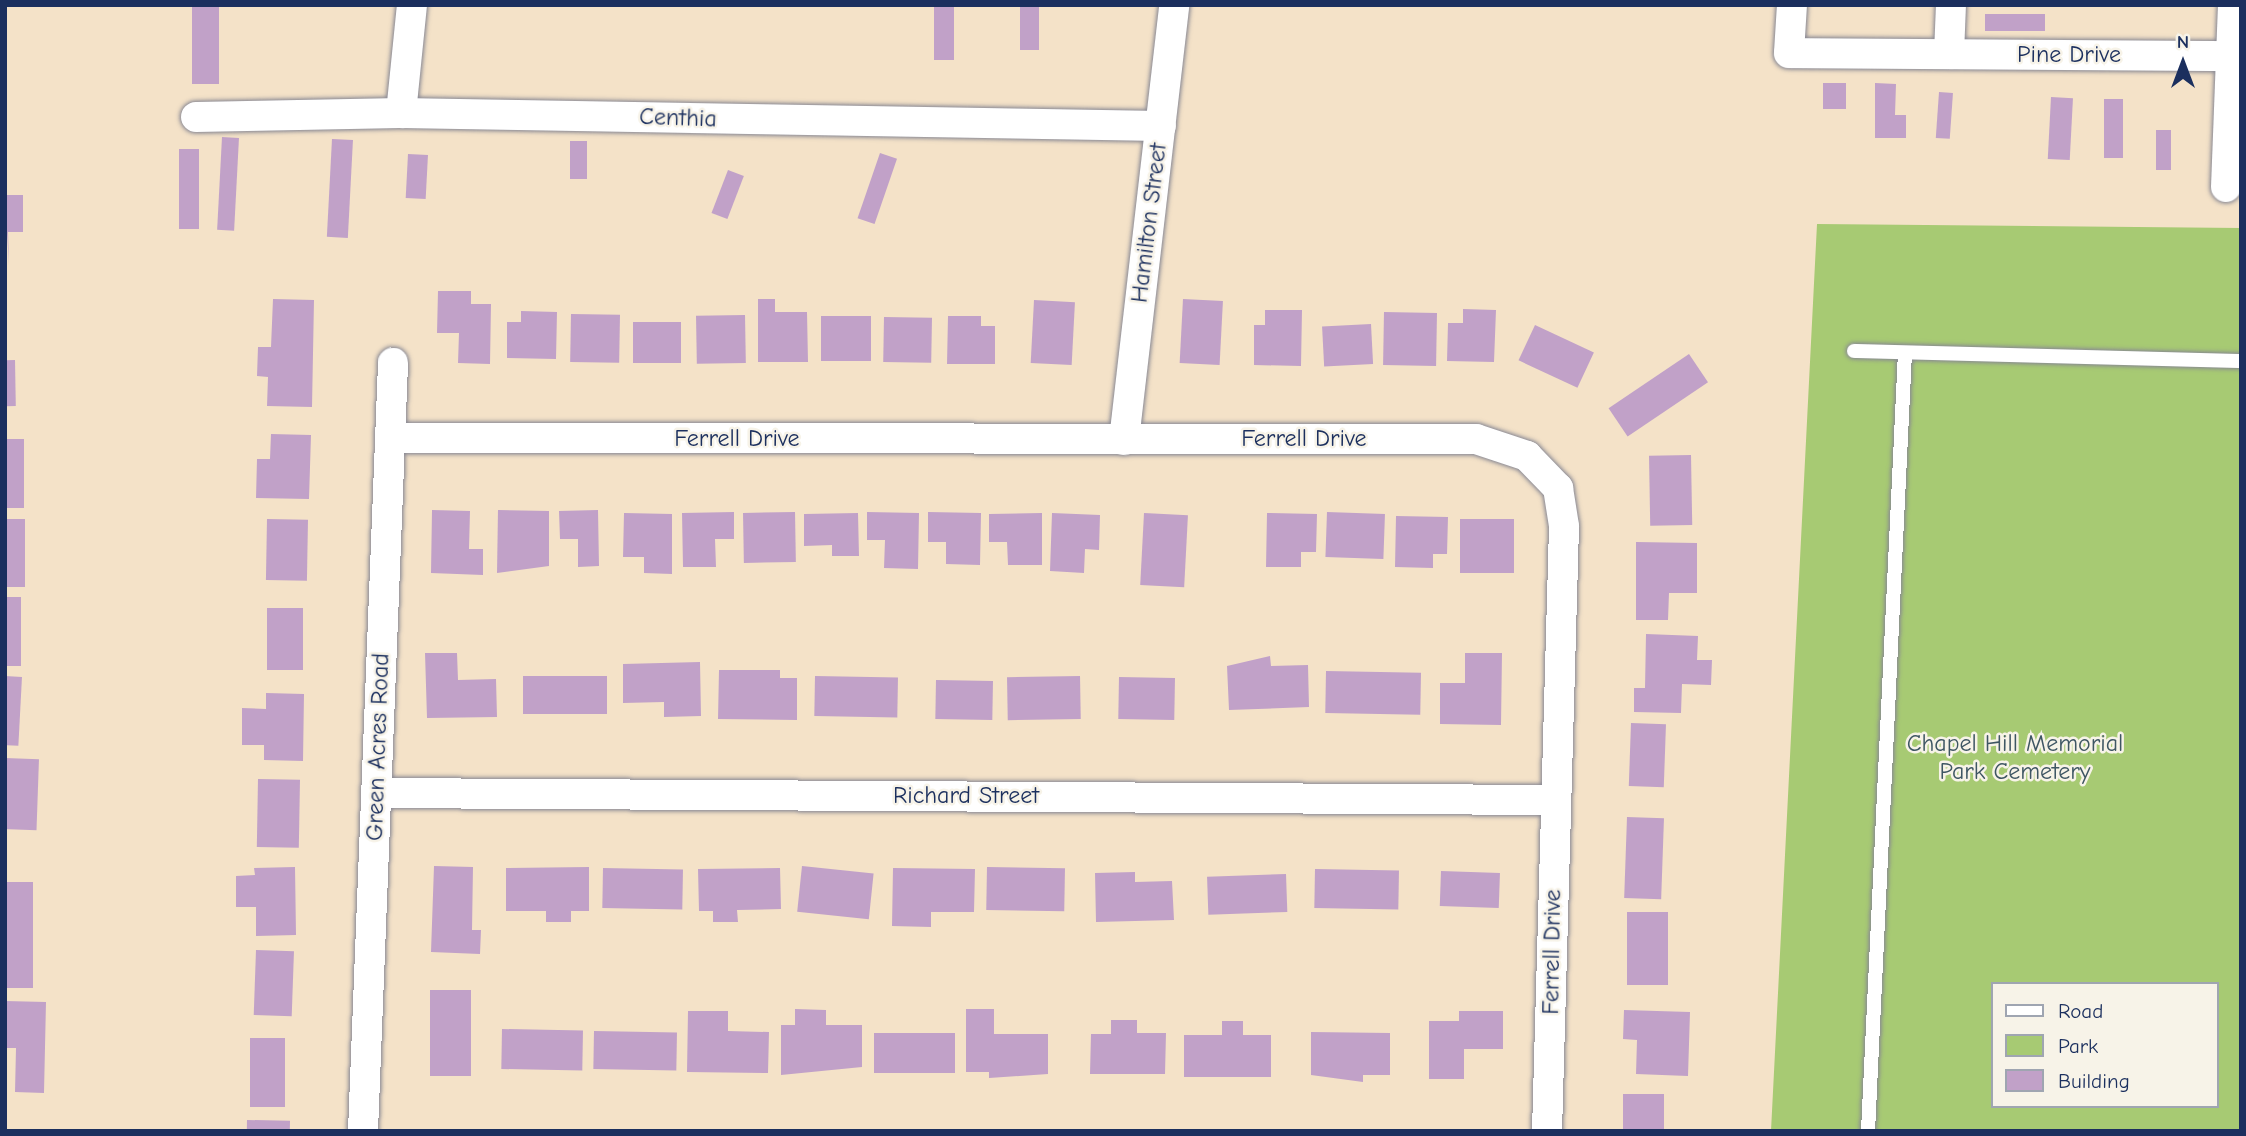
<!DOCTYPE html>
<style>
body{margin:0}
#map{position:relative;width:2246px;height:1136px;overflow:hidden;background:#f4e2c8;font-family:"Comic Neue",sans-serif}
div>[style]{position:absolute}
.green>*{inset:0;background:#a7ca73}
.building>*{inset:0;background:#c1a1c8;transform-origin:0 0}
.roads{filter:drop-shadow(0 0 2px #888893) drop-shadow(0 0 2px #888893)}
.service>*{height:14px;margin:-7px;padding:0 7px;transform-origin:7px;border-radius:7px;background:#fff}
.minor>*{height:30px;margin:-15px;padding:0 15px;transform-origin:15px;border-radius:15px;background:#fff}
span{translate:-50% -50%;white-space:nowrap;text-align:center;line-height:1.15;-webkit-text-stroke:5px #f7f3e8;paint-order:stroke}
.street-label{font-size:24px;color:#1b2f5e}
.park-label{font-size:24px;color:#3e5663}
.frame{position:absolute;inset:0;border:7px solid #1b2f5e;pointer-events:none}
.legend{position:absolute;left:1991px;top:982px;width:228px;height:126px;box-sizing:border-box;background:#f7f3e8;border:2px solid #9fa5b1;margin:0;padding:9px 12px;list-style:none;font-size:21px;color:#1b2f5e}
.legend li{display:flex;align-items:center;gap:14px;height:35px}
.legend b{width:35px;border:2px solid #9fa5b1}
.north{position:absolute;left:2148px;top:28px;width:70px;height:70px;-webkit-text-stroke:5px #f7f3e8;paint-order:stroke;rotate:0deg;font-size:19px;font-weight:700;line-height:28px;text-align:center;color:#1b2f5e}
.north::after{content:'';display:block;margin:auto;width:24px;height:32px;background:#1b2f5e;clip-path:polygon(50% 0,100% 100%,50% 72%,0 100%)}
</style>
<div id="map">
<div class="green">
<div style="clip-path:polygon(evenodd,1817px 224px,2241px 228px,2241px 1131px,1771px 1131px,1817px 224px,1992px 984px,2216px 984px,2216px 1106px,1992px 1106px,1992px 984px)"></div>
</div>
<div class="building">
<div style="left:192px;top:5px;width:27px;height:79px"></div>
<div style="left:934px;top:5px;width:20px;height:55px"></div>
<div style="left:1020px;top:5px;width:19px;height:45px"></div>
<div style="left:1985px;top:14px;width:60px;height:17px"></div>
<div style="left:1823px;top:83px;width:23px;height:26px"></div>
<div style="clip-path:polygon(1875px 83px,1896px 84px,1895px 115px,1906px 115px,1906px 138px,1875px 138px)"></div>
<div style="left:1939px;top:92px;width:14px;height:46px;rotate:4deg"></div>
<div style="left:2051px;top:97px;width:22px;height:62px;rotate:3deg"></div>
<div style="left:2104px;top:99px;width:19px;height:59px"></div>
<div style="left:2156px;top:130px;width:15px;height:40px"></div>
<div style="left:222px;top:137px;width:17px;height:93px;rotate:3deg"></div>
<div style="left:332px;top:139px;width:21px;height:98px;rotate:3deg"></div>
<div style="left:570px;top:141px;width:17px;height:38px"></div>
<div style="left:179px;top:149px;width:20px;height:80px"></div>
<div style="left:880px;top:153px;width:18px;height:69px;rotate:19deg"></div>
<div style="left:408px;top:154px;width:20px;height:44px;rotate:3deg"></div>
<div style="left:728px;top:170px;width:17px;height:46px;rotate:21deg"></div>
<div style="clip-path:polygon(5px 195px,23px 195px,23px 232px,8px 232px,9px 266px)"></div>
<div style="clip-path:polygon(438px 291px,471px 291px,471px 304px,491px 304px,490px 364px,458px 363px,459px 333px,437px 333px)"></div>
<div style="clip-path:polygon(273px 299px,314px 300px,312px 407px,267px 406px,268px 377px,257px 376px,258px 347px,271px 347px)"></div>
<div style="clip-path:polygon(758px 299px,775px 299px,775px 312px,807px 312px,808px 362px,758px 362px)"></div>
<div style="left:1183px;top:299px;width:40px;height:64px;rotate:3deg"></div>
<div style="left:1034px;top:300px;width:41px;height:63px;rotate:3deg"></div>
<div style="clip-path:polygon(1463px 309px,1496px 310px,1494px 362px,1447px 361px,1448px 323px,1463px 323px)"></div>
<div style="clip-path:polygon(1265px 310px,1302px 310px,1301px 366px,1254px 365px,1254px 325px,1265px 325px)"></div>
<div style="clip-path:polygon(521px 311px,557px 312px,556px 359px,507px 358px,507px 322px,521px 322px)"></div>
<div style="left:1384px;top:312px;width:53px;height:53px;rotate:1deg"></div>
<div style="left:571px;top:314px;width:49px;height:48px;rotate:1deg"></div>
<div style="left:745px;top:315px;width:48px;height:49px;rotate:89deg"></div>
<div style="left:821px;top:316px;width:50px;height:45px"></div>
<div style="clip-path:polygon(948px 316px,981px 316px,981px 326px,995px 326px,995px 364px,947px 364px)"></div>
<div style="left:884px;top:317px;width:48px;height:45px;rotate:1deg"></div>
<div style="left:633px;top:322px;width:48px;height:41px"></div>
<div style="left:1371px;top:324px;width:40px;height:49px;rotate:87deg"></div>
<div style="left:1535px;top:325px;width:65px;height:39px;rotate:25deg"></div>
<div style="left:1689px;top:354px;width:34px;height:97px;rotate:56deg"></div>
<div style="left:15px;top:360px;width:46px;height:10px;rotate:89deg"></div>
<div style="clip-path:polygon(271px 434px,311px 435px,309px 499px,256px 498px,257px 459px,270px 459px)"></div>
<div style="left:24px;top:439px;width:69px;height:19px;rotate:90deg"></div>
<div style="left:1691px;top:455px;width:70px;height:42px;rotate:89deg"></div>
<div style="clip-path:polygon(432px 510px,470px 511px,469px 549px,483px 549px,483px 575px,431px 573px)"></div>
<div style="clip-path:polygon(498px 510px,549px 511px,549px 566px,497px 573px)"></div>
<div style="clip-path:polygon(598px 510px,599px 566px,578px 567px,578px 539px,560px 539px,559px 511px)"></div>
<div style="clip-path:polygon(734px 512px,734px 539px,715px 539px,716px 567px,683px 567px,682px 513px)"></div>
<div style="left:795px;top:512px;width:50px;height:52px;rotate:89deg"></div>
<div style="clip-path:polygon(867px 512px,919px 513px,918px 569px,884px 568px,885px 540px,867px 540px)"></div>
<div style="clip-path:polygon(928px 512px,981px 513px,980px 565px,946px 564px,946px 542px,928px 542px)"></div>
<div style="left:1327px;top:512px;width:58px;height:45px;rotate:2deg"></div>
<div style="clip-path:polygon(624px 513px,672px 514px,672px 574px,644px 573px,644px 557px,623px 557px)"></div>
<div style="clip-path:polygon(858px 513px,859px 556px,832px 556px,832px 545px,804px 546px,804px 514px)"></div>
<div style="clip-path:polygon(1042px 513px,1042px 565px,1008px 565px,1007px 542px,989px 542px,989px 514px)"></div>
<div style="clip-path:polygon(1052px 513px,1100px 515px,1099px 550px,1085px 549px,1084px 573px,1050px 571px)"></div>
<div style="left:1144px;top:513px;width:44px;height:72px;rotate:3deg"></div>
<div style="clip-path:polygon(1267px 513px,1317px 514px,1316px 552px,1301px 552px,1301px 567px,1266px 567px)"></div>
<div style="clip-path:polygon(1396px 516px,1448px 517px,1447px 554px,1433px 554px,1433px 568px,1395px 567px)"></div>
<div style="left:5px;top:519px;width:20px;height:68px"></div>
<div style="left:267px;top:519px;width:41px;height:61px;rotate:1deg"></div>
<div style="left:1460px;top:519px;width:54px;height:54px"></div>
<div style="clip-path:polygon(1636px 542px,1697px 543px,1697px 593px,1669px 593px,1668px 620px,1636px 620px)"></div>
<div style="left:5px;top:597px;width:16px;height:69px"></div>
<div style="left:267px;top:608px;width:36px;height:62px"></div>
<div style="clip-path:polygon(1646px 634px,1698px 636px,1697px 660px,1712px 660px,1711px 685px,1682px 684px,1681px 713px,1634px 712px,1634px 688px,1645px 688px)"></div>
<div style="clip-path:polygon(425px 653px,457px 653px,458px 680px,496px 679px,497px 717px,427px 718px)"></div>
<div style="clip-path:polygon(1465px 653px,1502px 653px,1501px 725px,1440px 724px,1440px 683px,1465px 683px)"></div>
<div style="clip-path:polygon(1270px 656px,1271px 666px,1308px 665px,1309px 707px,1229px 710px,1227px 666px)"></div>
<div style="clip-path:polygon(700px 662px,701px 716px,664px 717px,664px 702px,623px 703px,623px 664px)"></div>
<div style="clip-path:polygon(719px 670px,780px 670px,780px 678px,797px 678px,797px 720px,718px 719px)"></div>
<div style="left:1326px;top:671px;width:95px;height:42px;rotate:1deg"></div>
<div style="left:5px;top:676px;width:17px;height:69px;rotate:3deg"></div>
<div style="left:607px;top:676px;width:38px;height:84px;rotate:90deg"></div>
<div style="left:815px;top:676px;width:83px;height:40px;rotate:1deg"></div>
<div style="left:1080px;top:676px;width:43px;height:73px;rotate:89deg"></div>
<div style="left:1119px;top:677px;width:56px;height:42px;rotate:1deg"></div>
<div style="left:936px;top:680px;width:57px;height:39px;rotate:1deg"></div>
<div style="clip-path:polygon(266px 693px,304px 694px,303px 761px,264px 760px,264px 745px,242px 745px,242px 708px,266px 709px)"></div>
<div style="left:1631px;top:723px;width:35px;height:63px;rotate:2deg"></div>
<div style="left:5px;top:758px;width:34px;height:71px;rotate:2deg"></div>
<div style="left:258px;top:779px;width:42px;height:68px;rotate:1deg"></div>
<div style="left:1627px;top:817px;width:37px;height:81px;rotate:2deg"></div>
<div style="clip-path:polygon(434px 866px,473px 867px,472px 930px,481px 930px,480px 954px,431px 952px)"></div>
<div style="left:802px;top:866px;width:72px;height:46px;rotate:6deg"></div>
<div style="clip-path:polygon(295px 867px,296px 935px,256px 936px,256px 907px,236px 907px,236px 876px,255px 875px,254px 868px)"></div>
<div style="clip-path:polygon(589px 867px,589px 911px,571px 911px,571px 922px,546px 922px,546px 911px,506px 911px,506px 868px)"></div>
<div style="left:987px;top:867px;width:78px;height:43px;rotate:1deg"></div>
<div style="left:603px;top:868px;width:80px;height:40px;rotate:1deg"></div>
<div style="clip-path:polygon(780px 868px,781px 909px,737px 910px,738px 922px,713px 922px,713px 911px,699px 911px,698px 869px)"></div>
<div style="clip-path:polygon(893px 868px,975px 869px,974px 912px,931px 912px,931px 927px,892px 926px)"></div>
<div style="left:1315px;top:869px;width:84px;height:39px;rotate:1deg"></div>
<div style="left:1441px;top:871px;width:59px;height:35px;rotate:2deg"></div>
<div style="clip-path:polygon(1135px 872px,1135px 882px,1172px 881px,1174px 920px,1096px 922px,1095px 873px)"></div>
<div style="left:1286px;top:874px;width:38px;height:79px;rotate:88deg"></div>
<div style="left:5px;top:882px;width:28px;height:106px"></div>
<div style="left:1627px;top:912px;width:41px;height:73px"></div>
<div style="left:256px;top:950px;width:38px;height:65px;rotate:2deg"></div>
<div style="left:430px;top:990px;width:41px;height:86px"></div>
<div style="clip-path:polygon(5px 1001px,46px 1002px,44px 1093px,15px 1092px,16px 1048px,5px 1048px)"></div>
<div style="clip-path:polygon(795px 1009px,826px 1010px,826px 1025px,862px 1025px,862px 1067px,781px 1075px,781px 1025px,795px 1025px)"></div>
<div style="clip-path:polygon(966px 1009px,994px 1009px,994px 1034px,1048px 1034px,1048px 1074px,989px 1078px,989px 1072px,966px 1072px)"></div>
<div style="clip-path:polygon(1624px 1010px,1690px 1012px,1688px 1076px,1636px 1074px,1637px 1040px,1623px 1039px)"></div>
<div style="clip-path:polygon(688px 1011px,728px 1011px,728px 1031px,769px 1032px,768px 1073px,687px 1072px)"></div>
<div style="clip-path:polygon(1459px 1011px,1503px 1011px,1503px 1049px,1464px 1049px,1464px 1079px,1429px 1079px,1429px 1021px,1459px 1021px)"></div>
<div style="clip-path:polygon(1111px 1020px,1137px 1020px,1137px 1033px,1166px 1033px,1165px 1074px,1090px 1074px,1091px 1034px,1111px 1034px)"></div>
<div style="clip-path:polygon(1222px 1021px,1243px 1021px,1243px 1035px,1271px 1035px,1271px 1077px,1184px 1077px,1184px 1035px,1222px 1035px)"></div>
<div style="left:502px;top:1029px;width:81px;height:40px;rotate:1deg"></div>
<div style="left:594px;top:1031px;width:83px;height:38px;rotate:1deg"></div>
<div style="clip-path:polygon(1311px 1032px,1390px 1033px,1390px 1075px,1363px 1075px,1363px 1082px,1311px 1075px)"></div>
<div style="left:874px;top:1033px;width:81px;height:40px"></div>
<div style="left:250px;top:1038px;width:35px;height:69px"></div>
<div style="left:1623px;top:1094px;width:41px;height:37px"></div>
<div style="left:247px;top:1120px;width:43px;height:11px;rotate:1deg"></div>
</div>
<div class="roads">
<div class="service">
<div style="left:1854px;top:351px;width:387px;rotate:1.5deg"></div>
<div style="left:1868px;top:1131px;width:779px;rotate:-87.28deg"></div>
</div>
<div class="minor">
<div style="left:1792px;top:5px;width:48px;rotate:93.6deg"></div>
<div style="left:1789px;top:53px;width:442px;rotate:0.4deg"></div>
<div style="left:1949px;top:54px;width:49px;rotate:-87.7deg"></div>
<div style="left:401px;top:113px;width:109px;rotate:-84.2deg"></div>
<div style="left:196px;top:117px;width:205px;rotate:-1.1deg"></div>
<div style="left:401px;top:113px;width:760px;rotate:0.98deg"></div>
<div style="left:2226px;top:187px;width:182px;rotate:-87.8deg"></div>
<div style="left:390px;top:438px;width:1086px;rotate:0.05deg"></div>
<div style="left:1476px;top:439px;width:54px;rotate:18.4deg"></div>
<div style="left:1527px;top:456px;width:45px;rotate:45.9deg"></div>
<div style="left:1558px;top:488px;width:39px;rotate:81deg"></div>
<div style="left:1564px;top:527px;width:604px;rotate:91.61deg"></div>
<div style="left:1124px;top:440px;width:438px;rotate:-83.4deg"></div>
<div style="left:376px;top:793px;width:1180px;rotate:0.34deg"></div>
<div style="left:363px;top:1131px;width:769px;rotate:-87.76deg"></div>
</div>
</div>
<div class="street-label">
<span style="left:2069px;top:55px">Pine Drive</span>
<span style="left:678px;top:118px;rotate:2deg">Centhia</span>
<span style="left:1149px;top:223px;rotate:-83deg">Hamilton Street</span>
<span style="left:737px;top:439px">Ferrell Drive</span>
<span style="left:1304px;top:439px">Ferrell Drive</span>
<span style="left:378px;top:747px;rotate:-88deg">Green Acres Road</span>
<span style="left:966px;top:796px">Richard Street</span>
<span style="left:1552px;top:952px;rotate:-89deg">Ferrell Drive</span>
</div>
<div class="park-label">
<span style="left:2015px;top:758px">Chapel Hill Memorial<br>Park Cemetery</span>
</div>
<div class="frame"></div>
<ul class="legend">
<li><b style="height:9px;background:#fff"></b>Road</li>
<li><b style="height:19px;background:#a7ca73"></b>Park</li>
<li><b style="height:19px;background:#c1a1c8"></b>Building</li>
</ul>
<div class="north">N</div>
</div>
